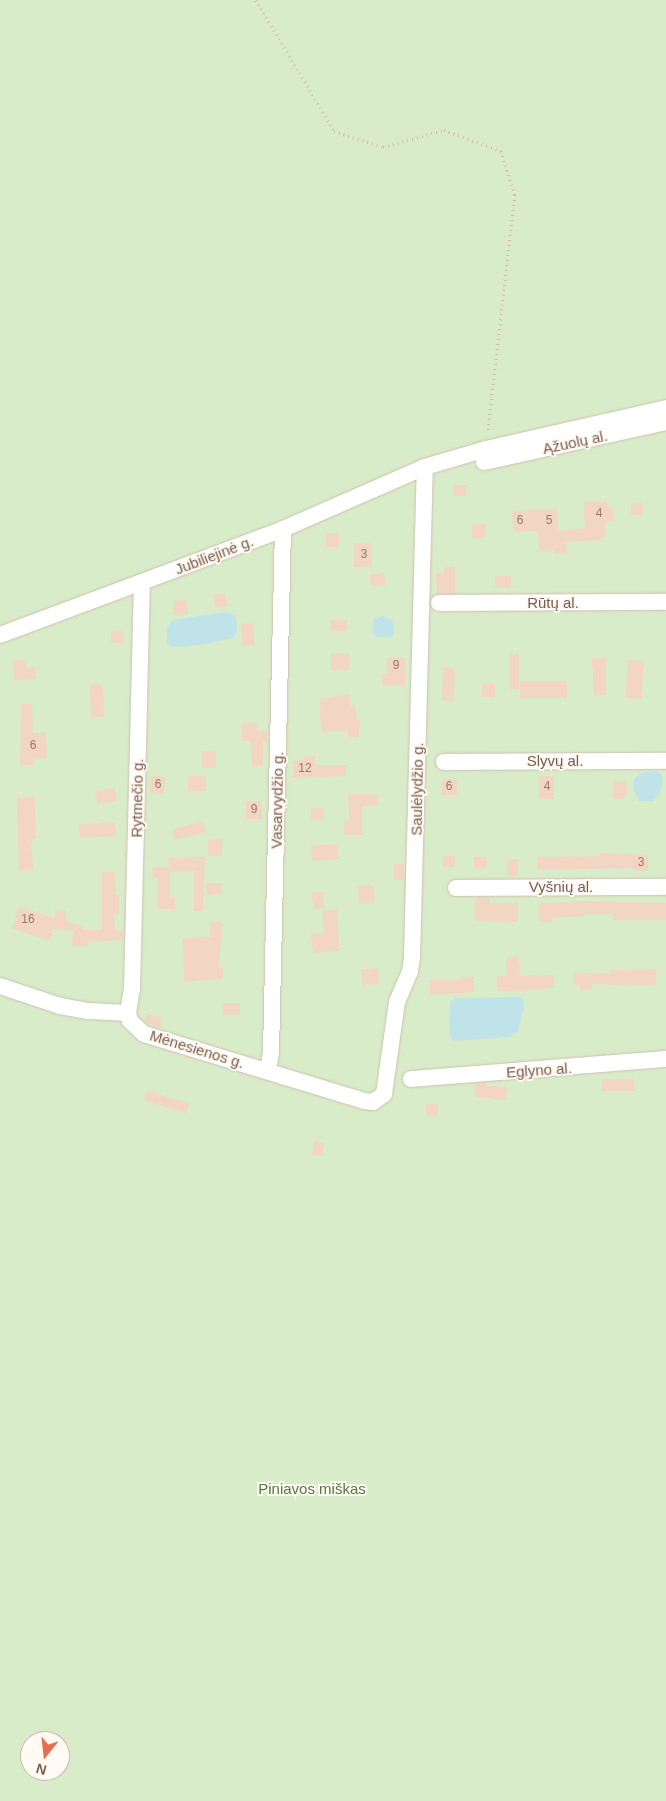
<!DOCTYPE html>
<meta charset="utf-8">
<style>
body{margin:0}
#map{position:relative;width:666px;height:1801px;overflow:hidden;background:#fdf6ec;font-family:Arial,sans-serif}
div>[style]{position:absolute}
.green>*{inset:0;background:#d8ecc9}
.water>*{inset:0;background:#bfe3e8}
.building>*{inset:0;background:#f3d5c3;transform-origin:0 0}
.path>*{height:2.5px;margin-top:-1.25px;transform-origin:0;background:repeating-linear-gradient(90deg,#d9b8a5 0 1px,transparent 0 5px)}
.roads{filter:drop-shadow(0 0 1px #d1beb0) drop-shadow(0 0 1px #d1beb0)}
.minor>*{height:16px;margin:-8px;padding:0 8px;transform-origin:8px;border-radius:8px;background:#fff}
span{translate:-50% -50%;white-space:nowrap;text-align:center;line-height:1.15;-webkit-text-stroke:4px #fffaf3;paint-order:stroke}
.number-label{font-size:12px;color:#987a6a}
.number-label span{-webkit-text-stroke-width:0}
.street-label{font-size:15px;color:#7a5c4d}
.park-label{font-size:15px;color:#537a41}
.north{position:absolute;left:20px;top:1731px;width:50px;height:50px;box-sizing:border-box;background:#fffaf3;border:1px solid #cabbb1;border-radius:50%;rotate:196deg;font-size:14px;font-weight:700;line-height:20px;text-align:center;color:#7a5c4d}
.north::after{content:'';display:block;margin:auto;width:18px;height:22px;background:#e76f51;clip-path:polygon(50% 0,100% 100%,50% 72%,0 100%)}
</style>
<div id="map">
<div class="green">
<div style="clip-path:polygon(evenodd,0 0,666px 0,666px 1801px,0 1801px,0 0,30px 1741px,60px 1741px,60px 1771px,30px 1771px,30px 1741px)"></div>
</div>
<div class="water">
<div style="clip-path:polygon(225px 612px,231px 613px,236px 617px,237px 632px,233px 638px,201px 645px,172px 647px,167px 643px,167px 627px,173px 620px)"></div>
<div style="clip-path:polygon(383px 616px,393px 621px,394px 633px,392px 637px,377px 637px,373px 634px,374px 619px)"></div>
<div style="clip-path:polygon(655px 771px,660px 773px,663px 780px,660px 792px,653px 801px,639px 801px,633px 788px,634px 779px,641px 773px)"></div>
<div style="clip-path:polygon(519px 997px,523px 1000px,524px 1006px,518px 1031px,514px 1034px,509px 1037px,453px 1041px,449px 1031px,450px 1002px,456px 998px)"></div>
</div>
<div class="building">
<div style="left:453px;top:485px;width:13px;height:11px"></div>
<div style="clip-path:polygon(584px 502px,607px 502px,607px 507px,613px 507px,613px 521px,605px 521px,605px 538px,600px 538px,600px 540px,566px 542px,567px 553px,555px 554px,554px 550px,539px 551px,538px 531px,513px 532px,512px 511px,557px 509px,558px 530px,585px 529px)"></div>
<div style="left:631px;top:503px;width:12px;height:12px"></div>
<div style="left:472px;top:524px;width:13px;height:14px"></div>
<div style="left:326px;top:533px;width:13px;height:14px"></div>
<div style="left:354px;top:543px;width:18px;height:24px"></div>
<div style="clip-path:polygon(444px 567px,455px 567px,455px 593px,437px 594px,436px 573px,444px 573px)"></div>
<div style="left:384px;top:573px;width:12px;height:14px;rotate:85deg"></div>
<div style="left:495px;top:576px;width:16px;height:12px"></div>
<div style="left:225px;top:593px;width:13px;height:12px;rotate:81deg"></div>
<div style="left:187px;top:600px;width:14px;height:14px;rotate:86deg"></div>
<div style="left:347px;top:620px;width:11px;height:16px;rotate:90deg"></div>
<div style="left:253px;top:623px;width:22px;height:12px;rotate:87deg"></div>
<div style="left:111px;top:631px;width:13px;height:12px"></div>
<div style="left:331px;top:653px;width:18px;height:17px"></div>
<div style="left:509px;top:654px;width:10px;height:35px"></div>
<div style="clip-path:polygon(387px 658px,405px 658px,405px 686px,382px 685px,382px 674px,387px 674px)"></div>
<div style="clip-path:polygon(592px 658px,606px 658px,606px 695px,594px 695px)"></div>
<div style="clip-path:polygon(25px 660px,26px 668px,35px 667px,36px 679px,14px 680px,12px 661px)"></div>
<div style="left:628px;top:660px;width:16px;height:38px;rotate:4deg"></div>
<div style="clip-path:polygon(444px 667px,455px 668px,454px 701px,441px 700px)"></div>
<div style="left:520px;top:681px;width:47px;height:17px"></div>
<div style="left:103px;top:684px;width:33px;height:13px;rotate:88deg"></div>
<div style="left:482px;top:684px;width:13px;height:13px"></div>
<div style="clip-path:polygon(349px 694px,349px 706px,355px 705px,357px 720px,360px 720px,359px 737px,348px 737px,348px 731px,321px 732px,320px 699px)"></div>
<div style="clip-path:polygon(21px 704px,32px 704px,33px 733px,46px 733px,47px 758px,33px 759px,33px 765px,20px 765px)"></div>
<div style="clip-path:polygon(257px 723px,257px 732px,267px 731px,268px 742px,263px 742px,263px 766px,252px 766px,251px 741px,242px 741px,242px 724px)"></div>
<div style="left:202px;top:751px;width:14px;height:17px"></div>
<div style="clip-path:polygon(304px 756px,315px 756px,315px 765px,346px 765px,346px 776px,294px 778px,293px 761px,304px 760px)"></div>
<div style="left:151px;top:776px;width:14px;height:17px;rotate:4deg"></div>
<div style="left:188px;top:776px;width:18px;height:15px"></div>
<div style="left:539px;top:776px;width:15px;height:23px"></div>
<div style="left:442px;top:779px;width:15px;height:16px"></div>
<div style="clip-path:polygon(613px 782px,627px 782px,627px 795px,624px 795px,624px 799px,613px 799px)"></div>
<div style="left:115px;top:788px;width:13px;height:20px;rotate:81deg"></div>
<div style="clip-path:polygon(348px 794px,378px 794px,378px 806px,362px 806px,362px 835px,344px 835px,344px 821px,349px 821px)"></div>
<div style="clip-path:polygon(17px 798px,35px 798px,36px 839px,33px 839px,31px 844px,33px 870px,19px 871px)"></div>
<div style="left:246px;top:801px;width:16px;height:18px"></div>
<div style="left:311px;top:808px;width:13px;height:12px"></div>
<div style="left:203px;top:821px;width:11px;height:32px;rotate:75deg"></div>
<div style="left:115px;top:822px;width:14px;height:36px;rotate:86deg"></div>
<div style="clip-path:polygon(223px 839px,222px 856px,208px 856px,207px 840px)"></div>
<div style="left:337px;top:844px;width:15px;height:26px;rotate:86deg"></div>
<div style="clip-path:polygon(600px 853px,648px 855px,648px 871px,634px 871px,634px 868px,537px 870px,537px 857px,600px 856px)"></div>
<div style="left:443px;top:856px;width:12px;height:11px"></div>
<div style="clip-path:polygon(205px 857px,203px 911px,194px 911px,194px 871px,170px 872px,170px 897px,175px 897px,175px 909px,157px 909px,157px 878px,153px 879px,152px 868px,169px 867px,168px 858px)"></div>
<div style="left:474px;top:857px;width:13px;height:11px"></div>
<div style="left:507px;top:859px;width:11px;height:17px"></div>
<div style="left:394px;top:864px;width:10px;height:16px"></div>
<div style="clip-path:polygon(102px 872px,115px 872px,116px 895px,119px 895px,119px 914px,114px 914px,115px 931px,123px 931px,123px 940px,88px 942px,88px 946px,72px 946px,73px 930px,53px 929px,50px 941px,12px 929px,19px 907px,55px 918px,55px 910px,66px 911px,66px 921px,82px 926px,82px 930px,102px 930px)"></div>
<div style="clip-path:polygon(206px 883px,222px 883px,222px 894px,207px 895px)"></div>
<div style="left:374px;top:885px;width:17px;height:16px;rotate:87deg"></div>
<div style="left:323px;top:892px;width:16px;height:11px;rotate:86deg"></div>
<div style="clip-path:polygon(475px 898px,490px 898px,490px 903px,518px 903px,518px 922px,475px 921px)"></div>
<div style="clip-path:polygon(586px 901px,666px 903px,666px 920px,613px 920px,613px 914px,584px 914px,584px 916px,552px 918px,552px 922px,539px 922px,539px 903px)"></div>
<div style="clip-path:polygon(337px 909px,339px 951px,313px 953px,311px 934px,324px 933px,322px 911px)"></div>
<div style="clip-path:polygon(210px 922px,222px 922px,219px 968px,223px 968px,223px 979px,184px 982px,183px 938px,210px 937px)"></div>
<div style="clip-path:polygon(519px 957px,520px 976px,554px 975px,554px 988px,545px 988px,545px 990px,497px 991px,497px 976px,507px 976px,506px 958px)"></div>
<div style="left:378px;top:968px;width:16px;height:17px;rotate:86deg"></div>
<div style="clip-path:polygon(657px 969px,656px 985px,592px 984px,592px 989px,580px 990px,580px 985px,573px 984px,573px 974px,610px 973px,610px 970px)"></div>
<div style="clip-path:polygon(474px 977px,474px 992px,430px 995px,430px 980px,460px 980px,460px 978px)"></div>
<div style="left:223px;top:1003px;width:17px;height:12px"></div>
<div style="clip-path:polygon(147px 1014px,163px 1018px,160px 1028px,145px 1021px)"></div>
<div style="left:602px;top:1079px;width:32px;height:12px"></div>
<div style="clip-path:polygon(486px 1083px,486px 1086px,507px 1087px,506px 1100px,475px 1097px,475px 1084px)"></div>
<div style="left:147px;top:1091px;width:44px;height:10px;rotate:17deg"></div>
<div style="left:426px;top:1104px;width:12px;height:12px"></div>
<div style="clip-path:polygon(314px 1141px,324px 1143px,323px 1156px,312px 1155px)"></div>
</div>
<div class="path">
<div style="left:256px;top:0;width:152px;rotate:59.2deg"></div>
<div style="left:334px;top:131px;width:52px;rotate:18.1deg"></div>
<div style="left:383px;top:147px;width:63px;rotate:-15.6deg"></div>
<div style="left:444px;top:130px;width:61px;rotate:20.2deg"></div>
<div style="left:501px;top:151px;width:46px;rotate:72.3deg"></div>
<div style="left:515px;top:195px;width:240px;rotate:96.5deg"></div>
</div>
<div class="roads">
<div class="minor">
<div style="left:484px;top:462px;width:186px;rotate:-12.4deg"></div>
<div style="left:439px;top:603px;width:227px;rotate:-0.3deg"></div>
<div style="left:0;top:635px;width:302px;rotate:-20.5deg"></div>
<div style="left:283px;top:529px;width:155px;rotate:-23.6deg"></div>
<div style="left:425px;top:467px;width:64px;rotate:-16.4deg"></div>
<div style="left:486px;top:449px;width:185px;rotate:-12.8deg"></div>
<div style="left:444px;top:762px;width:222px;rotate:-0.3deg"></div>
<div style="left:456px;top:888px;width:210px;rotate:-0.3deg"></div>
<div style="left:0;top:986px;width:63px;rotate:18.4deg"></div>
<div style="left:60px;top:1006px;width:29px;rotate:10deg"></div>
<div style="left:89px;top:1011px;width:39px;rotate:3deg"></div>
<div style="left:128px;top:1013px;width:8px;rotate:76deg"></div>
<div style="left:130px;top:1021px;width:19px;rotate:43deg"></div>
<div style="left:144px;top:1034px;width:230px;rotate:16.9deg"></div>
<div style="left:364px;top:1101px;width:9px;rotate:6deg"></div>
<div style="left:373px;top:1102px;width:14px;rotate:-36deg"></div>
<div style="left:384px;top:1094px;width:93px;rotate:-82deg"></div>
<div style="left:397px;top:1002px;width:33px;rotate:-67deg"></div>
<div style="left:410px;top:972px;width:15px;rotate:-82deg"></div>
<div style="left:412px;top:957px;width:490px;rotate:-88.5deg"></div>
<div style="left:128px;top:1013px;width:24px;rotate:-81deg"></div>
<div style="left:132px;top:989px;width:407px;rotate:-88.6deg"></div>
<div style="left:268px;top:1071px;width:19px;rotate:-81deg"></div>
<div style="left:271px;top:1052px;width:523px;rotate:-88.69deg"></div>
<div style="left:411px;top:1079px;width:256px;rotate:-4.5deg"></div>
</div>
</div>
<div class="number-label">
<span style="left:599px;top:514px">4</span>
<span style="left:520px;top:521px">6</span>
<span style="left:549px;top:521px">5</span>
<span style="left:364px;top:555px">3</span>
<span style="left:396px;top:666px">9</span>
<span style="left:33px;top:746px">6</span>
<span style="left:305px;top:769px">12</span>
<span style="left:158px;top:785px">6</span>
<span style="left:449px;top:787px">6</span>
<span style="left:547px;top:787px">4</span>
<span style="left:254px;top:810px">9</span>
<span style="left:641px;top:863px">3</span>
<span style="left:28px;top:920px">16</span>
</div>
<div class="street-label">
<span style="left:575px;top:442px;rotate:-12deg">Ąžuolų al.</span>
<span style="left:214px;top:555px;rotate:-21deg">Jubiliejinė g.</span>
<span style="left:553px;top:603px">Rūtų al.</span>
<span style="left:555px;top:761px">Slyvų al.</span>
<span style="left:417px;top:789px;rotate:-89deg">Saulėlydžio g.</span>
<span style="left:137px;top:798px;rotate:-89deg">Rytmečio g.</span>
<span style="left:277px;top:800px;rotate:-89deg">Vasarvydžio g.</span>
<span style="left:561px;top:887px">Vyšnių al.</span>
<span style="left:197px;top:1049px;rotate:17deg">Mėnesienos g.</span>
<span style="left:539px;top:1070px;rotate:-4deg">Eglyno al.</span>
</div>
<div class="park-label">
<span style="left:312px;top:1489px">Piniavos miškas</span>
</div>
<div class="north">N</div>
</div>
